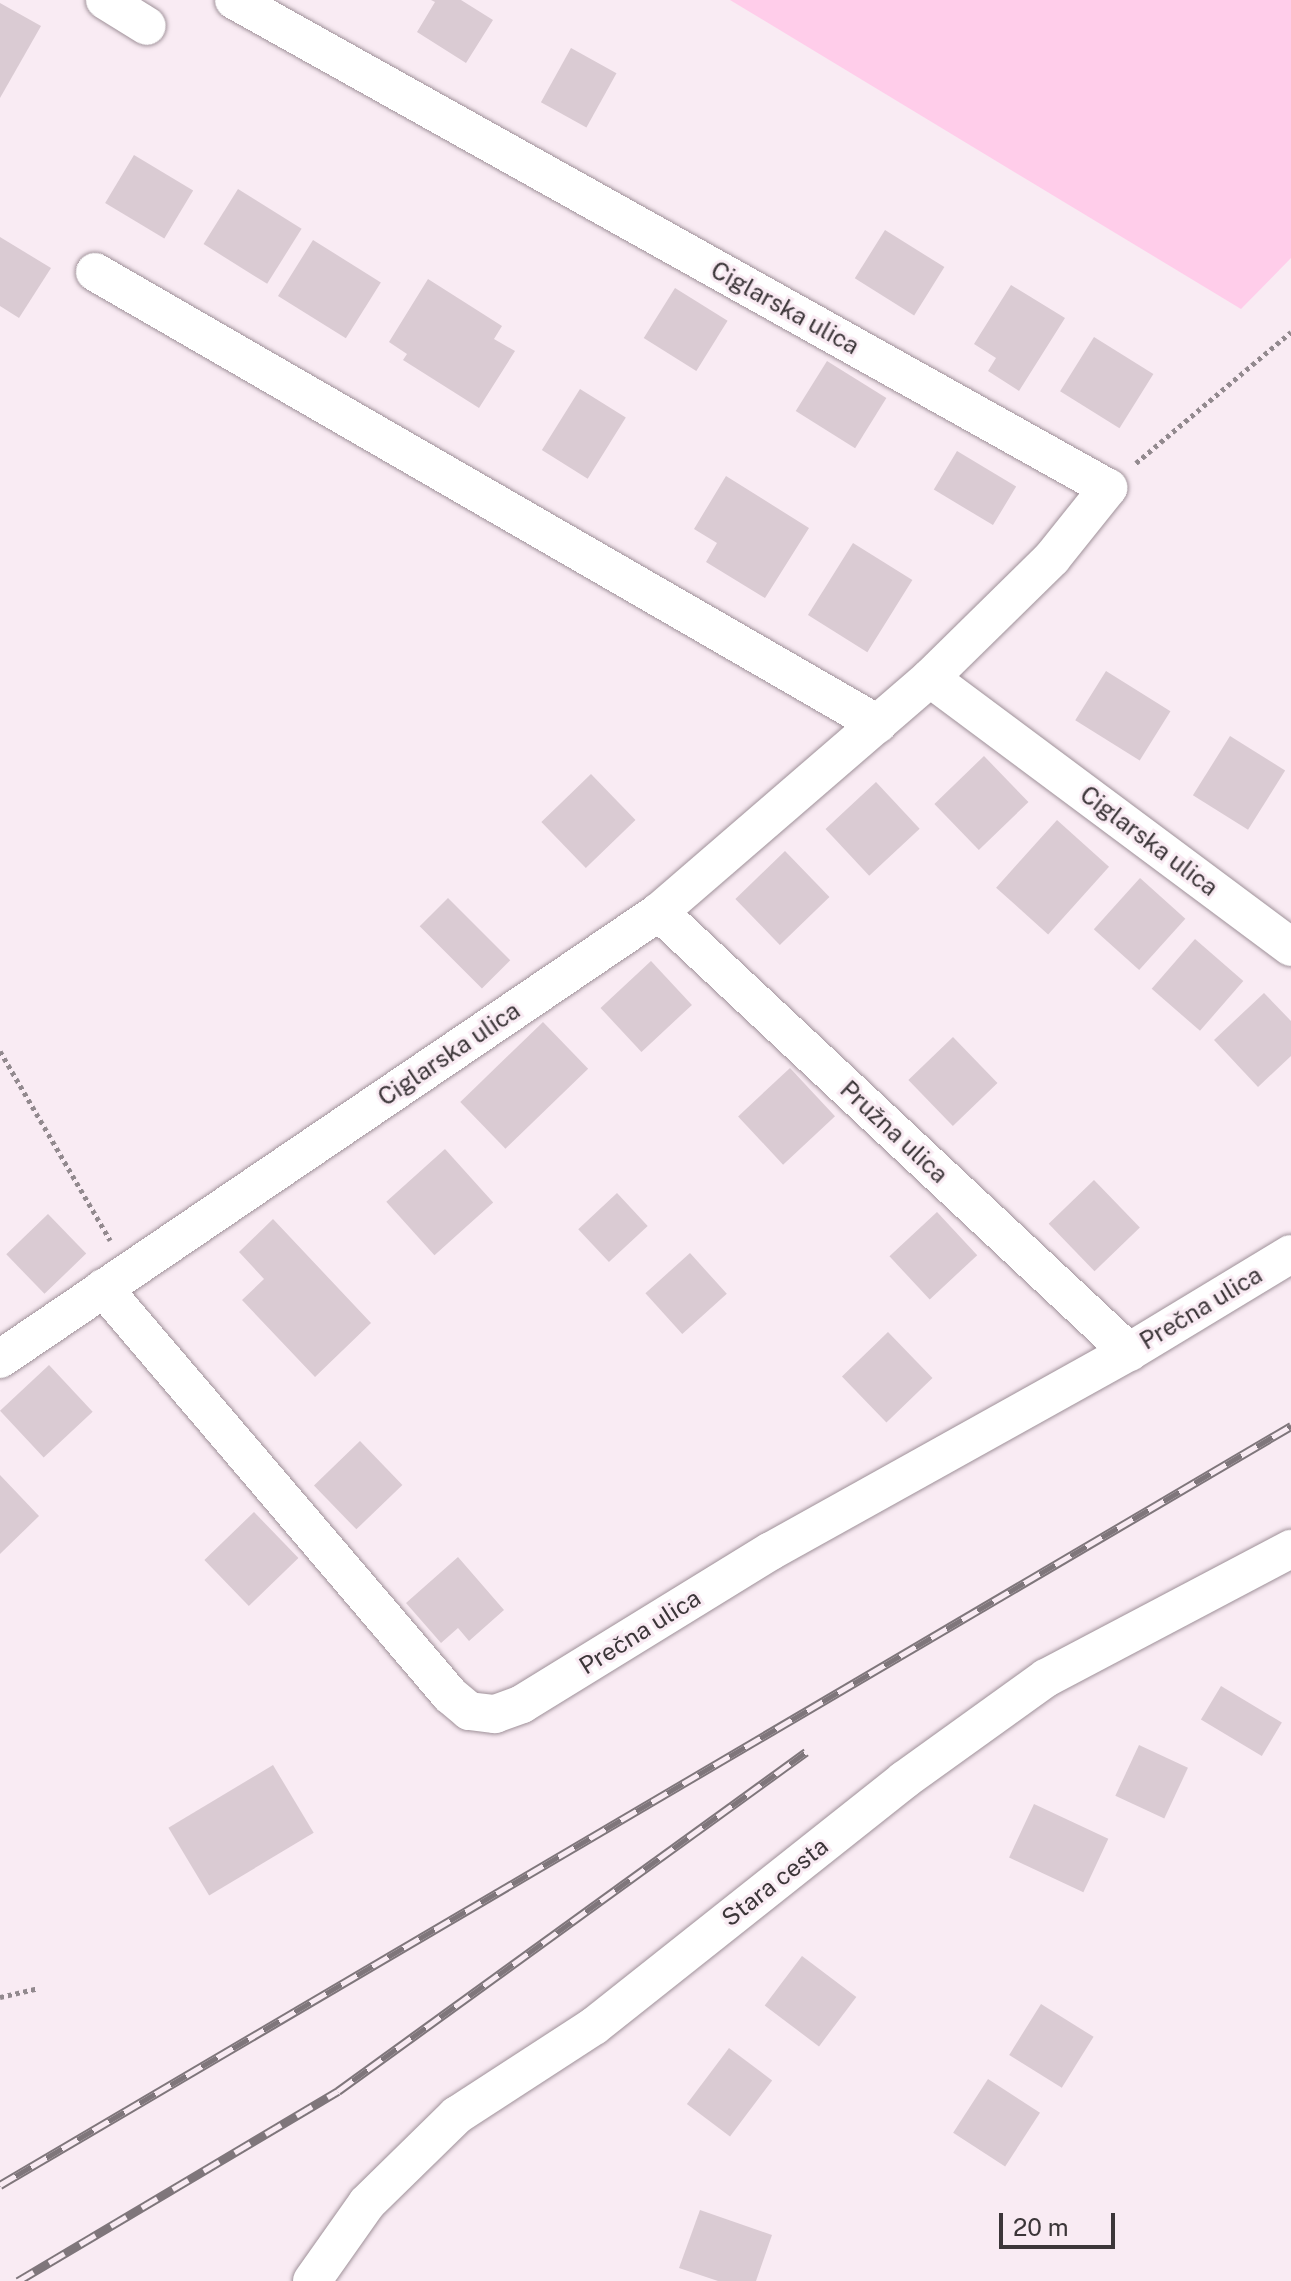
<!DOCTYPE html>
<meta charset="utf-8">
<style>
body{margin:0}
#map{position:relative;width:1291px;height:2281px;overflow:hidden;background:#f9ebf3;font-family:"Public Sans",sans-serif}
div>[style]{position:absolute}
.green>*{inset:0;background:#ffcdea}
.building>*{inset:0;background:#dacbd3;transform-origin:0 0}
.path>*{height:5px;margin-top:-2.5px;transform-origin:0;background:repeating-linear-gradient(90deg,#92898e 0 4px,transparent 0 8px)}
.roads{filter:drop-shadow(0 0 2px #9f9199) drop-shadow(0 0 2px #9f9199)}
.minor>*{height:38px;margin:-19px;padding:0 19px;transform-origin:19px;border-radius:19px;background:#fff}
.rail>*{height:9px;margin-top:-4.5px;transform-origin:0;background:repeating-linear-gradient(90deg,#f9ebf3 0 18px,#7f767b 0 36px);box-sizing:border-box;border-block:2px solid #7f767b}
span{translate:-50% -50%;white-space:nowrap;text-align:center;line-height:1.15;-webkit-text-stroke:6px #f9ebf3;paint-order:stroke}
.street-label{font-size:24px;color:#3c3639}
.scale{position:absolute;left:999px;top:2213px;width:116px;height:36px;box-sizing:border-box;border:4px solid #3c3639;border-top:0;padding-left:10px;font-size:24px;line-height:28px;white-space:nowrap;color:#3c3639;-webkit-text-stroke:6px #f9ebf3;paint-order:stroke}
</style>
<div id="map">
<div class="green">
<div style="clip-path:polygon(730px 0,1291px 0,1291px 258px,1241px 309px)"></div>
</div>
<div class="building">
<div style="clip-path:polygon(431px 0,461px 0,493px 20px,466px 63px,417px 32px,435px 2px)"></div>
<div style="clip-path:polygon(0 3px,41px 26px,0 98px)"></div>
<div style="left:571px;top:48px;width:52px;height:62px;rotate:29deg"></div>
<div style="left:134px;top:155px;width:69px;height:56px;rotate:31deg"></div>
<div style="left:238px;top:189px;width:75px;height:65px;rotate:32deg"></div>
<div style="left:885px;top:230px;width:70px;height:57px;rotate:32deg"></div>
<div style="clip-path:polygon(0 237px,51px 268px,19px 318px,0 306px)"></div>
<div style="left:313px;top:240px;width:80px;height:66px;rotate:32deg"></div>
<div style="clip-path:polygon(428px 279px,502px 326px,494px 339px,515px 351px,479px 408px,403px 360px,407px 354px,389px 342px)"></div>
<div style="clip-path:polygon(1011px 285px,1065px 318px,1019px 391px,988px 371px,996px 358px,974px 344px)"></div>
<div style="left:675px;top:288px;width:62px;height:59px;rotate:32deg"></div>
<div style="left:1094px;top:337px;width:70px;height:64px;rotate:32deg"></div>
<div style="left:827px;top:361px;width:70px;height:59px;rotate:32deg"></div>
<div style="left:580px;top:389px;width:54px;height:72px;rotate:32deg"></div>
<div style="left:957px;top:451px;width:69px;height:45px;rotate:31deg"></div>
<div style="clip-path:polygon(726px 476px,809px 528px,765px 598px,706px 562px,717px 543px,694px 529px)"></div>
<div style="left:853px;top:543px;width:70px;height:85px;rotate:32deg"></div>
<div style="left:1106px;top:671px;width:76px;height:58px;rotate:32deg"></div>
<div style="left:1230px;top:736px;width:65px;height:70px;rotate:32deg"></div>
<div style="left:984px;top:756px;width:64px;height:69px;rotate:46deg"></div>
<div style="left:591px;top:774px;width:64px;height:69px;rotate:46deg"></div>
<div style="left:876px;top:782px;width:64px;height:69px;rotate:47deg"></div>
<div style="left:1057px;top:820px;width:70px;height:91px;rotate:42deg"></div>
<div style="left:785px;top:851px;width:64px;height:69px;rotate:46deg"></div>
<div style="left:1140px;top:878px;width:61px;height:69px;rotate:42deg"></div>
<div style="left:448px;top:898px;width:88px;height:40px;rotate:45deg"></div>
<div style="left:1195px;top:939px;width:64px;height:66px;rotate:41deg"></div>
<div style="left:651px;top:961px;width:60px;height:69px;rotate:47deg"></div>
<div style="clip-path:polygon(1264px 993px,1291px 1021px,1291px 1056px,1258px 1087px,1214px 1040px)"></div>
<div style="left:543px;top:1022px;width:65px;height:115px;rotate:46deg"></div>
<div style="left:953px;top:1037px;width:64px;height:62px;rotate:46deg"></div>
<div style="left:790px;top:1068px;width:66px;height:71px;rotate:47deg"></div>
<div style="left:445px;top:1149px;width:72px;height:79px;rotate:48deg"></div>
<div style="left:1094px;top:1180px;width:66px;height:63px;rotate:46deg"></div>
<div style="left:617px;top:1193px;width:45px;height:53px;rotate:47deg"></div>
<div style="left:937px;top:1212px;width:59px;height:65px;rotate:47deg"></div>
<div style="left:48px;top:1214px;width:55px;height:58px;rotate:46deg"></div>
<div style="clip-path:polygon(273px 1219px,371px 1323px,315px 1377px,242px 1300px,264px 1279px,239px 1252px)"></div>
<div style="left:690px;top:1253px;width:55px;height:60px;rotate:48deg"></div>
<div style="left:888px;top:1332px;width:64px;height:64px;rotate:46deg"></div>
<div style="left:49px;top:1365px;width:64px;height:67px;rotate:47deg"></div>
<div style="left:360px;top:1441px;width:61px;height:64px;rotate:46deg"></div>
<div style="clip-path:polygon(0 1475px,39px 1516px,0 1554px)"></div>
<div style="left:254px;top:1512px;width:64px;height:69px;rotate:46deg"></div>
<div style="clip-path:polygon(458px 1557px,504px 1610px,469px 1641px,458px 1628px,441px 1643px,406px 1603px)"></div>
<div style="left:1221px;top:1686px;width:71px;height:39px;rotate:31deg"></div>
<div style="left:1139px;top:1745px;width:54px;height:56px;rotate:25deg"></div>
<div style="left:273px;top:1765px;width:79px;height:122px;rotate:59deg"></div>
<div style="left:1034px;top:1804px;width:82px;height:59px;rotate:25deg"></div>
<div style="left:802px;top:1956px;width:68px;height:62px;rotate:37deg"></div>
<div style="left:1041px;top:2004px;width:62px;height:60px;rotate:32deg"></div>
<div style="left:729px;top:2048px;width:54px;height:70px;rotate:37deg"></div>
<div style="left:988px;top:2079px;width:62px;height:64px;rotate:33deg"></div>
<div style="clip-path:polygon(700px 2210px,772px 2235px,756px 2281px,718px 2281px,679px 2268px)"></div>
</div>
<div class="path">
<div style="left:1136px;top:463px;width:203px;rotate:-40.2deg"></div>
<div style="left:0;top:1051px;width:219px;rotate:59.8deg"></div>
<div style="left:0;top:1997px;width:39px;rotate:-13deg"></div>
</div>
<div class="roads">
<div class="minor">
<div style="left:105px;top:0;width:49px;rotate:31.8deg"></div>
<div style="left:95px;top:272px;width:904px;rotate:30deg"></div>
<div style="left:930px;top:678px;width:450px;rotate:36.7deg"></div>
<div style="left:659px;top:912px;width:644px;rotate:43.11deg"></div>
<div style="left:103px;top:1288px;width:535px;rotate:49.55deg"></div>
<div style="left:450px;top:1695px;width:25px;rotate:40deg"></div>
<div style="left:469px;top:1711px;width:26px;rotate:7deg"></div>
<div style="left:495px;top:1714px;width:29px;rotate:-20deg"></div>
<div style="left:522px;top:1704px;width:292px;rotate:-31.6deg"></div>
<div style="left:771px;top:1551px;width:410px;rotate:-29.1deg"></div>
<div style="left:1129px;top:1352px;width:189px;rotate:-31.2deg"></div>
<div style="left:0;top:1359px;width:796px;rotate:-34.15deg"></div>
<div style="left:659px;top:912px;width:358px;rotate:-40.8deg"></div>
<div style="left:930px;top:678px;width:171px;rotate:-44.5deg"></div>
<div style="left:1052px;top:558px;width:90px;rotate:-51.3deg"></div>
<div style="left:1108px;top:488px;width:1001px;rotate:-150.82deg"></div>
<div style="left:312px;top:2281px;width:95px;rotate:-54.8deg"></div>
<div style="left:367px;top:2203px;width:126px;rotate:-44.4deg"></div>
<div style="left:457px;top:2115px;width:163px;rotate:-33deg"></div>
<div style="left:594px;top:2026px;width:396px;rotate:-38.4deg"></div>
<div style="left:904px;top:1780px;width:175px;rotate:-35.7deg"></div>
<div style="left:1046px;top:1678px;width:277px;rotate:-27.8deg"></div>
</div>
</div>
<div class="rail">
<div style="left:0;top:2185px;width:1498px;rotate:-30.45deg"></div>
<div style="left:18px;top:2281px;width:372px;rotate:-30.7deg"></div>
<div style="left:338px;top:2091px;width:578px;rotate:-35.92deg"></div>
</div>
<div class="street-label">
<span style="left:785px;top:308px;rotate:29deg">Ciglarska ulica</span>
<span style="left:1149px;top:841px;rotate:37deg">Ciglarska ulica</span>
<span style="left:449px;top:1054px;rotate:-34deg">Ciglarska ulica</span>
<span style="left:894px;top:1132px;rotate:43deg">Pružna ulica</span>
<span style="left:1201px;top:1308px;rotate:-31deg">Prečna ulica</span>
<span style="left:640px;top:1632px;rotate:-32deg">Prečna ulica</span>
<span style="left:775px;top:1882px;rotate:-38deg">Stara cesta</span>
</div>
<div class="scale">20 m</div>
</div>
